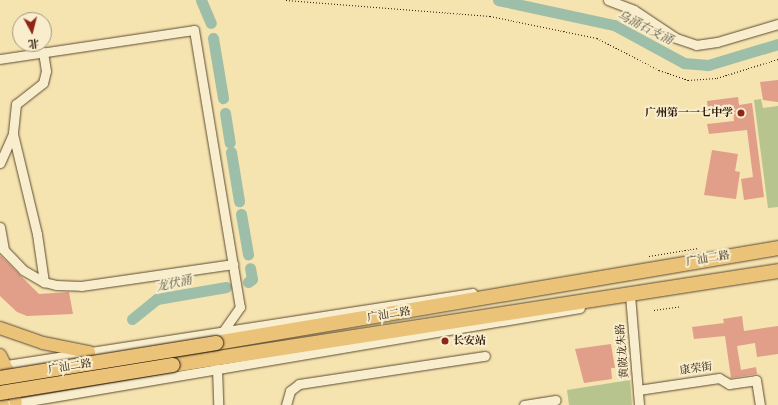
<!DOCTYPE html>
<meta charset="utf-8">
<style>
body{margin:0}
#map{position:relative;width:778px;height:405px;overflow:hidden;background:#f5e3b0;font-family:"IM FELL Great Primer","Noto Serif SC",serif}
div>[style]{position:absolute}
.green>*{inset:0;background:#b8c48e}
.river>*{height:11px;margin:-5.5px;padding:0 5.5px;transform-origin:5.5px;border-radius:5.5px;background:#9dbea8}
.building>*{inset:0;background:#e19f8a}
.path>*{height:1px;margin-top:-0.5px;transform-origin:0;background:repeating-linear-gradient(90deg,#2b1808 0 1px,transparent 0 3px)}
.roads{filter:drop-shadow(0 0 1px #5e4b32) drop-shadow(0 0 1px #5e4b32)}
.minor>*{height:9px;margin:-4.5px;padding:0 4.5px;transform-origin:4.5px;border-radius:4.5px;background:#f8edcc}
.major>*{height:12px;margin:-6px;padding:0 6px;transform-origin:6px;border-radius:6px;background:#eac278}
.highway>*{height:14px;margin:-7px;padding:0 7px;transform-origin:7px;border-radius:7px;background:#eac278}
.bridges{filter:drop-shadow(0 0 1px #2b1808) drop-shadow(0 0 1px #2b1808)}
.highway-bridge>*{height:14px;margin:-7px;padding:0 7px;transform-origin:7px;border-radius:7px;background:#eac278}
.dots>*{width:11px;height:11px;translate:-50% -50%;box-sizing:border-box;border:2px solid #f8edcc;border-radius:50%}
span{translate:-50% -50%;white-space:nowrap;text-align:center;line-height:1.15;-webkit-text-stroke:4px #f8edcc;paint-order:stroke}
.poi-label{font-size:11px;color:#2b1808;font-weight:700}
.right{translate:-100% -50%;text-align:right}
.left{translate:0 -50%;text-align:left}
.street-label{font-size:11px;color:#2b1808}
.water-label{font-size:12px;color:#535240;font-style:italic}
.north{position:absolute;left:12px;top:12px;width:40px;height:40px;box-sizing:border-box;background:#f8edcc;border:1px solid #a6987e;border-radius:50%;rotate:173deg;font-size:11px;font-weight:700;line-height:16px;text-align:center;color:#2b1808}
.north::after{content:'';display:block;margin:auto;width:14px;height:18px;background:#8f2418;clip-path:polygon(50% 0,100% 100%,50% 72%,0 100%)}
</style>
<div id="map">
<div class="green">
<div style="clip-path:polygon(761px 99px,763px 108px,778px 106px,778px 207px,768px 208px,754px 100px)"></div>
<div style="clip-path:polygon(630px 380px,632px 405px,569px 405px,567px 390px)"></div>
</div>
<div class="river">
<div style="left:201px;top:0;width:25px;rotate:67deg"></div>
<div style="left:498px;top:0;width:119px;rotate:12.2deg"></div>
<div style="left:614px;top:25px;width:80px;rotate:28.5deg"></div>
<div style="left:684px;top:63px;width:24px;rotate:5deg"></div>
<div style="left:708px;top:65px;width:73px;rotate:-16.7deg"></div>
<div style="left:213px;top:38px;width:61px;rotate:80.5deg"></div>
<div style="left:225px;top:113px;width:30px;rotate:81deg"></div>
<div style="left:231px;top:152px;width:50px;rotate:80.7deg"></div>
<div style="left:241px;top:214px;width:41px;rotate:80.1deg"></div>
<div style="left:248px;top:282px;width:5px;rotate:-37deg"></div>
<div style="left:252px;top:279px;width:11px;rotate:-100deg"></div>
<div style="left:132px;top:319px;width:32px;rotate:-39deg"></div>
<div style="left:157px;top:299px;width:70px;rotate:-9.9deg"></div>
</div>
<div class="building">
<div style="clip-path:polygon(778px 80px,778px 102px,763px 100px,760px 82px)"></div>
<div style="clip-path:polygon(738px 97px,739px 105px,752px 103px,764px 197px,744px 200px,741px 179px,753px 177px,747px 130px,709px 134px,707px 124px,734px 121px,733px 108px,708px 111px,707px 101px)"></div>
<div style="clip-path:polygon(712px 150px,738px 154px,735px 171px,740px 172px,736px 199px,704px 195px)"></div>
<div style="clip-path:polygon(0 255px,39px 294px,69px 292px,73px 314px,27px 316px,17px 312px,0 296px)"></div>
<div style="clip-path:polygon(742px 316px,744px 331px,778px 326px,778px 354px,757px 357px,755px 343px,737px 346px,741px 370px,756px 367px,757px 374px,731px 378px,725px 336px,694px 339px,692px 327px,724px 323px,723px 319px)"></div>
<div style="clip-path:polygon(611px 344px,615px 368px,611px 368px,612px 379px,584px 383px,575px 349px)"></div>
</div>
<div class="path">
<div style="left:286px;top:0;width:205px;rotate:4.5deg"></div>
<div style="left:490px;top:16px;width:109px;rotate:11.6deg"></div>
<div style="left:597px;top:38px;width:70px;rotate:27.3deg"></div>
<div style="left:659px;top:70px;width:31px;rotate:19deg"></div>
<div style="left:688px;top:80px;width:29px;rotate:-4deg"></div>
<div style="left:717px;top:78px;width:64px;rotate:-17.3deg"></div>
<div style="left:649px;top:256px;width:50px;rotate:-9.3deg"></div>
<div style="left:654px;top:310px;width:27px;rotate:-8deg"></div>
</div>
<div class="roads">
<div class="minor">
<div style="left:608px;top:0;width:28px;rotate:21deg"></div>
<div style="left:634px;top:10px;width:50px;rotate:33.7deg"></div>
<div style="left:676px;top:38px;width:21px;rotate:19deg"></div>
<div style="left:696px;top:45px;width:21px;rotate:-8deg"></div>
<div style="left:717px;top:42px;width:64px;rotate:-16.4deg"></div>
<div style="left:43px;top:52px;width:19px;rotate:81deg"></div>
<div style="left:46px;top:71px;width:12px;rotate:104deg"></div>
<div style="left:43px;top:83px;width:34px;rotate:142deg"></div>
<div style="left:16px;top:104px;width:30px;rotate:96deg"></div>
<div style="left:13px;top:134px;width:103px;rotate:76.5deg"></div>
<div style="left:37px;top:234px;width:49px;rotate:81.7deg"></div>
<div style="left:0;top:59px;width:196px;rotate:-8.5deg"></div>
<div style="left:194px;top:30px;width:281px;rotate:80.6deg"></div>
<div style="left:240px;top:307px;width:29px;rotate:125deg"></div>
<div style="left:0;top:163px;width:32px;rotate:-66deg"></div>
<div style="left:0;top:227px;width:23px;rotate:80deg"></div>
<div style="left:0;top:246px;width:33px;rotate:46deg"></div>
<div style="left:23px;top:270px;width:24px;rotate:30deg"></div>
<div style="left:44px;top:282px;width:12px;rotate:14deg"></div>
<div style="left:56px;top:285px;width:25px;rotate:2deg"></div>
<div style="left:81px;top:286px;width:154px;rotate:-8.2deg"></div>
<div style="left:625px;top:296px;width:5px;rotate:-11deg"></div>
<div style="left:630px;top:295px;width:110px;rotate:85.3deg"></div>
<div style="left:0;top:366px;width:478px;rotate:-8.8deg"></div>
<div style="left:217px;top:368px;width:37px;rotate:88deg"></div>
<div style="left:638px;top:390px;width:82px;rotate:-8.4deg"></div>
<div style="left:719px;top:378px;width:12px;rotate:31deg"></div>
<div style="left:729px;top:384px;width:27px;rotate:-8deg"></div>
<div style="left:756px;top:380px;width:25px;rotate:81deg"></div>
<div style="left:5px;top:405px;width:583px;rotate:-9.58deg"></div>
<div style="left:286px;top:405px;width:15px;rotate:-74deg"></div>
<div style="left:290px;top:391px;width:11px;rotate:-38deg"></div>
<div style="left:299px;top:384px;width:188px;rotate:-8.6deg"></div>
<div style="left:524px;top:405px;width:32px;rotate:-9deg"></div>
</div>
<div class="major">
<div style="left:0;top:328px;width:46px;rotate:19.2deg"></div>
<div style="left:43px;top:343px;width:47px;rotate:11.1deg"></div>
<div style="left:0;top:355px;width:27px;rotate:63deg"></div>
<div style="left:12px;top:379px;width:24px;rotate:81deg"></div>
<div style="left:0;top:393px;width:12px;rotate:76deg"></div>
</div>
<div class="highway">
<div style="left:216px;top:343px;width:570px;rotate:-9.59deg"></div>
<div style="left:173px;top:365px;width:612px;rotate:-8.83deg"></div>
</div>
</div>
<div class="bridges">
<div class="highway-bridge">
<div style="left:0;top:378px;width:219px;rotate:-9.2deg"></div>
<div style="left:0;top:393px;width:175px;rotate:-9.2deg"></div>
</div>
</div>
<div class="dots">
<div style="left:741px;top:113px;background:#8f2418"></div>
<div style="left:445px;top:341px;background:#8f2418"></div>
</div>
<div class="poi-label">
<span class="right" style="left:733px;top:113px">广州第一一七中学</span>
<span class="left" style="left:453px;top:341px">长安站</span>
</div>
<div class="street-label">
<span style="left:708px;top:259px;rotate:-9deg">广汕二路</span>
<span style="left:389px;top:315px;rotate:-9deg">广汕二路</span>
<span style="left:623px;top:351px;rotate:-95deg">黄陂龙朱路</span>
<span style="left:70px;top:367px;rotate:-9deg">广汕二路</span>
<span style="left:696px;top:369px;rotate:-8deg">康荣街</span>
</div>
<div class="water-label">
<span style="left:645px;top:28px;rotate:27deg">乌涌右支涌</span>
<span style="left:174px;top:284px;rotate:-12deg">龙伏涌</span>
</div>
<div class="north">北</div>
</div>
